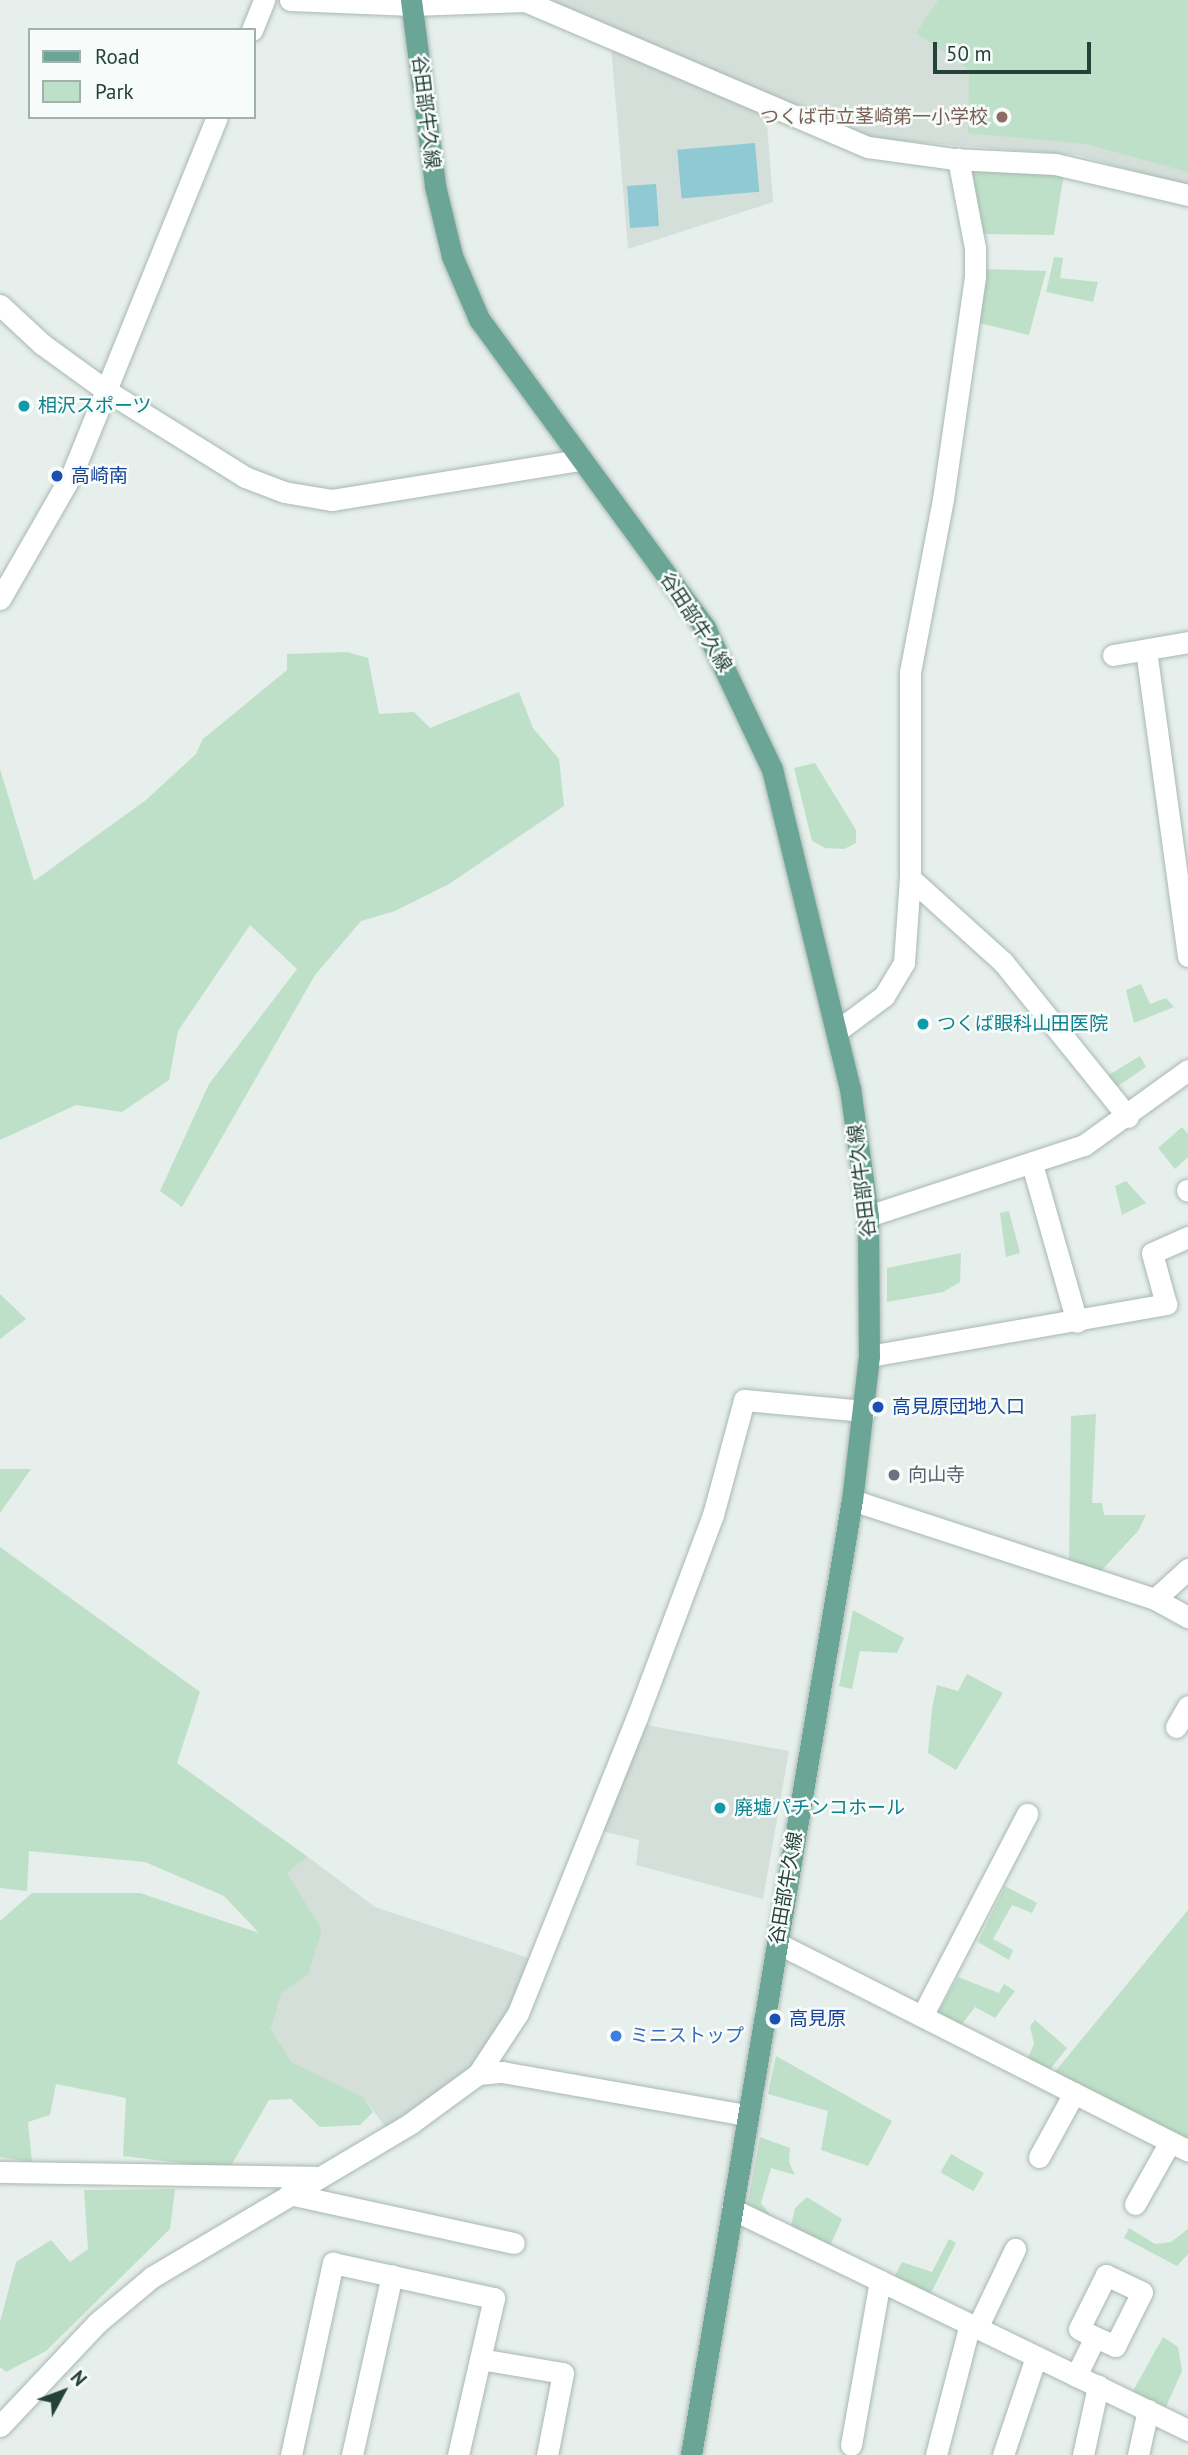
<!DOCTYPE html>
<meta charset="utf-8">
<style>
body{margin:0}
#map{position:relative;width:1188px;height:2455px;overflow:hidden;background:#e6efeb;font-family:"PT Sans","Noto Sans JP",sans-serif}
div>[style]{position:absolute}
.built>*{inset:0;background:#d4dfda}
.green>*{inset:0;background:#bfe0c8;transform-origin:0 0}
.water>*{inset:0;background:#8ec9d4;transform-origin:0 0}
.roads{filter:drop-shadow(0 0 2px #a8b8b2) drop-shadow(0 0 2px #a8b8b2)}
.minor>*{height:21px;margin:-10.5px;padding:0 10.5px;transform-origin:10.5px;border-radius:10.5px;background:#fff}
.major>*{height:21px;margin:-10.5px;padding:0 10.5px;transform-origin:10.5px;border-radius:10.5px;background:#6aa596}
.dots>*{width:19px;height:19px;translate:-50% -50%;box-sizing:border-box;border:4px solid #f7fbf9;border-radius:50%}
span{translate:-50% -50%;white-space:nowrap;text-align:center;line-height:1.15;-webkit-text-stroke:5px #f7fbf9;paint-order:stroke}
.street-label{font-size:19px;color:#24423a}
.education-label{font-size:19px;color:#785e54}
.right{translate:-100% -50%;text-align:right}
.culture-label{font-size:19px;color:#0d838f}
.left{translate:0 -50%;text-align:left}
.transit-label{font-size:19px;color:#164399}
.worship-label{font-size:19px;color:#5b616d}
.shop-label{font-size:19px;color:#366cbe}
.legend{position:absolute;left:28px;top:28px;width:228px;height:91px;box-sizing:border-box;background:#f7fbf9;border:2px solid #a3b1ad;margin:0;padding:9px 12px;list-style:none;font-size:21px;color:#24423a}
.legend li{display:flex;align-items:center;gap:14px;height:35px}
.legend b{width:35px;border:2px solid #a3b1ad}
.north{position:absolute;left:28px;top:2357px;width:70px;height:70px;-webkit-text-stroke:5px #f7fbf9;paint-order:stroke;rotate:49deg;font-size:19px;font-weight:700;line-height:28px;text-align:center;color:#24423a}
.north::after{content:'';display:block;margin:auto;width:24px;height:32px;background:#24423a;clip-path:polygon(50% 0,100% 100%,50% 72%,0 100%)}
.scale{position:absolute;left:933px;top:42px;width:158px;height:32px;box-sizing:border-box;border:4px solid #24423a;border-top:0;padding-left:9px;font-size:21px;line-height:24px;white-space:nowrap;color:#24423a;-webkit-text-stroke:5px #f7fbf9;paint-order:stroke}
</style>
<div id="map">
<div class="built">
<div style="clip-path:polygon(543px 0,1188px 0,1188px 186px,1078px 155px,866px 138px,765px 97px,773px 202px,628px 249px,611px 46px)"></div>
<div style="clip-path:polygon(640px 1724px,789px 1751px,763px 1899px,636px 1865px,639px 1840px,597px 1830px)"></div>
<div style="clip-path:polygon(308px 1857px,375px 1907px,529px 1958px,508px 2020px,464px 2077px,386px 2128px,363px 2097px,290px 2062px,271px 2029px,280px 1993px,308px 1975px,287px 1873px)"></div>
</div>
<div class="green">
<div style="clip-path:polygon(938px 0,1188px 0,1188px 172px,1086px 144px,968px 133px,969px 70px,916px 33px)"></div>
<div style="clip-path:polygon(970px 169px,1064px 173px,1054px 235px,983px 234px)"></div>
<div style="clip-path:polygon(1054px 257px,1063px 258px,1060px 278px,1098px 282px,1093px 302px,1046px 292px)"></div>
<div style="clip-path:polygon(984px 269px,1046px 271px,1029px 335px,979px 323px)"></div>
<div style="clip-path:polygon(347px 652px,368px 658px,379px 714px,414px 712px,430px 728px,519px 692px,533px 728px,559px 759px,564px 806px,449px 884px,395px 911px,361px 921px,315px 975px,182px 1207px,160px 1191px,209px 1084px,297px 969px,250px 925px,178px 1031px,169px 1080px,122px 1112px,76px 1105px,0 1140px,0 769px,34px 881px,146px 800px,196px 754px,203px 739px,287px 670px,287px 654px)"></div>
<div style="clip-path:polygon(815px 763px,856px 830px,856px 843px,844px 849px,825px 848px,812px 841px,794px 768px)"></div>
<div style="clip-path:polygon(1141px 984px,1150px 1004px,1166px 998px,1174px 1007px,1134px 1023px,1126px 990px)"></div>
<div style="clip-path:polygon(1140px 1056px,1146px 1067px,1115px 1088px,1107px 1076px)"></div>
<div style="clip-path:polygon(1182px 1127px,1188px 1134px,1188px 1157px,1175px 1169px,1158px 1148px)"></div>
<div style="clip-path:polygon(1126px 1181px,1146px 1203px,1122px 1215px,1115px 1186px)"></div>
<div style="clip-path:polygon(1009px 1211px,1020px 1253px,1006px 1257px,1000px 1213px)"></div>
<div style="clip-path:polygon(961px 1253px,960px 1282px,943px 1292px,887px 1302px,887px 1268px)"></div>
<div style="clip-path:polygon(0 1294px,26px 1319px,0 1339px)"></div>
<div style="clip-path:polygon(1096px 1414px,1092px 1503px,1102px 1503px,1104px 1515px,1146px 1515px,1138px 1531px,1101px 1571px,1069px 1561px,1071px 1416px)"></div>
<div style="clip-path:polygon(0 1469px,31px 1469px,0 1513px)"></div>
<div style="clip-path:polygon(0 1547px,200px 1692px,177px 1763px,308px 1857px,287px 1873px,322px 1930px,308px 1975px,281px 1993px,271px 2029px,291px 2062px,363px 2097px,373px 2112px,360px 2125px,320px 2127px,291px 2099px,269px 2100px,229px 2169px,123px 2156px,126px 2098px,56px 2084px,50px 2115px,28px 2122px,32px 2162px,0 2157px,0 1921px,32px 1893px,140px 1893px,259px 1933px,224px 1896px,145px 1862px,29px 1851px,27px 1891px,0 1888px)"></div>
<div style="clip-path:polygon(853px 1610px,904px 1638px,897px 1653px,860px 1651px,852px 1689px,839px 1686px)"></div>
<div style="clip-path:polygon(967px 1674px,1003px 1693px,956px 1770px,928px 1753px,932px 1708px,937px 1685px,958px 1691px)"></div>
<div style="clip-path:polygon(1005px 1886px,1037px 1903px,1032px 1913px,1012px 1905px,993px 1939px,1013px 1950px,1009px 1960px,978px 1942px)"></div>
<div style="clip-path:polygon(1188px 1910px,1188px 2144px,1054px 2073px)"></div>
<div style="clip-path:polygon(958px 1977px,999px 1993px,1004px 1984px,1015px 1991px,995px 2018px,975px 2007px,959px 2028px,936px 2016px)"></div>
<div style="clip-path:polygon(1035px 2020px,1067px 2048px,1048px 2072px,1027px 2060px,1034px 2044px,1030px 2026px)"></div>
<div style="clip-path:polygon(776px 2056px,892px 2121px,868px 2166px,821px 2150px,828px 2111px,768px 2094px)"></div>
<div style="clip-path:polygon(760px 2137px,790px 2148px,789px 2162px,795px 2175px,771px 2168px,761px 2203px,772px 2217px,747px 2208px)"></div>
<div style="left:951px;top:2154px;width:38px;height:21px;rotate:30deg"></div>
<div style="clip-path:polygon(175px 2189px,170px 2229px,46px 2351px,6px 2372px,0 2367px,0 2322px,16px 2262px,51px 2240px,70px 2262px,88px 2249px,84px 2190px)"></div>
<div style="clip-path:polygon(807px 2197px,842px 2219px,830px 2246px,790px 2230px,795px 2208px)"></div>
<div style="clip-path:polygon(1129px 2228px,1155px 2244px,1171px 2242px,1188px 2229px,1188px 2254px,1177px 2266px,1124px 2238px)"></div>
<div style="clip-path:polygon(949px 2239px,956px 2243px,931px 2293px,894px 2278px,902px 2262px,932px 2272px)"></div>
<div style="clip-path:polygon(1163px 2337px,1178px 2347px,1182px 2371px,1166px 2407px,1133px 2391px)"></div>
</div>
<div class="water">
<div style="left:755px;top:143px;width:49px;height:78px;rotate:85deg"></div>
<div style="left:656px;top:184px;width:42px;height:29px;rotate:86deg"></div>
</div>
<div class="roads">
<div class="minor">
<div style="left:290px;top:0;width:122px;rotate:2.3deg"></div>
<div style="left:412px;top:5px;width:113px;rotate:-2deg"></div>
<div style="left:525px;top:1px;width:373px;rotate:23.1deg"></div>
<div style="left:868px;top:147px;width:86px;rotate:8deg"></div>
<div style="left:953px;top:159px;width:102px;rotate:2.8deg"></div>
<div style="left:1055px;top:164px;width:137px;rotate:13.1deg"></div>
<div style="left:252px;top:30px;width:32px;rotate:-68deg"></div>
<div style="left:0;top:305px;width:57px;rotate:42.9deg"></div>
<div style="left:42px;top:344px;width:80px;rotate:35.9deg"></div>
<div style="left:107px;top:391px;width:163px;rotate:31.9deg"></div>
<div style="left:245px;top:477px;width:42px;rotate:21deg"></div>
<div style="left:284px;top:492px;width:49px;rotate:9.5deg"></div>
<div style="left:332px;top:500px;width:250px;rotate:-9.2deg"></div>
<div style="left:0;top:599px;width:144px;rotate:-60.1deg"></div>
<div style="left:72px;top:474px;width:385px;rotate:-67.9deg"></div>
<div style="left:1146px;top:650px;width:309px;rotate:82.2deg"></div>
<div style="left:1113px;top:655px;width:76px;rotate:-9.8deg"></div>
<div style="left:910px;top:878px;width:125px;rotate:42.1deg"></div>
<div style="left:1003px;top:962px;width:199px;rotate:51.1deg"></div>
<div style="left:837px;top:1031px;width:59px;rotate:-36.7deg"></div>
<div style="left:884px;top:996px;width:39px;rotate:-59deg"></div>
<div style="left:904px;top:963px;width:85px;rotate:-86deg"></div>
<div style="left:910px;top:878px;width:206px;rotate:-90deg"></div>
<div style="left:910px;top:672px;width:176px;rotate:-79.2deg"></div>
<div style="left:943px;top:499px;width:224px;rotate:-81.8deg"></div>
<div style="left:975px;top:277px;width:29px;rotate:-90deg"></div>
<div style="left:975px;top:248px;width:91px;rotate:-100.8deg"></div>
<div style="left:1032px;top:1164px;width:164px;rotate:74.1deg"></div>
<div style="left:1187px;top:1190px;width:1px;rotate:45deg"></div>
<div style="left:868px;top:1216px;width:227px;rotate:-18.2deg"></div>
<div style="left:1084px;top:1145px;width:128px;rotate:-35.8deg"></div>
<div style="left:869px;top:1356px;width:302px;rotate:-9.9deg"></div>
<div style="left:1166px;top:1304px;width:53px;rotate:-105.4deg"></div>
<div style="left:1152px;top:1253px;width:39px;rotate:-24deg"></div>
<div style="left:852px;top:1500px;width:319px;rotate:18.1deg"></div>
<div style="left:1155px;top:1599px;width:38px;rotate:29deg"></div>
<div style="left:1155px;top:1599px;width:45px;rotate:-42.3deg"></div>
<div style="left:1176px;top:1727px;width:24px;rotate:-60deg"></div>
<div style="left:777px;top:1943px;width:461px;rotate:26.8deg"></div>
<div style="left:922px;top:2016px;width:228px;rotate:-62.5deg"></div>
<div style="left:478px;top:2074px;width:24px;rotate:-5deg"></div>
<div style="left:502px;top:2072px;width:249px;rotate:10deg"></div>
<div style="left:1039px;top:2157px;width:73px;rotate:-61.3deg"></div>
<div style="left:0;top:2172px;width:315px;rotate:0.9deg"></div>
<div style="left:289px;top:2194px;width:230px;rotate:12.3deg"></div>
<div style="left:1135px;top:2204px;width:71px;rotate:-60.6deg"></div>
<div style="left:732px;top:2209px;width:507px;rotate:25.86deg"></div>
<div style="left:977px;top:2328px;width:88px;rotate:-64.3deg"></div>
<div style="left:480px;top:2359px;width:84px;rotate:9.6deg"></div>
<div style="left:563px;top:2373px;width:84px;rotate:101deg"></div>
<div style="left:1076px;top:2376px;width:43px;rotate:-64deg"></div>
<div style="left:1095px;top:2337px;width:22px;rotate:24deg"></div>
<div style="left:1115px;top:2346px;width:60px;rotate:-63.4deg"></div>
<div style="left:1142px;top:2292px;width:40px;rotate:-155deg"></div>
<div style="left:1106px;top:2275px;width:60px;rotate:116.6deg"></div>
<div style="left:1079px;top:2329px;width:18px;rotate:27deg"></div>
<div style="left:0;top:2426px;width:141px;rotate:-46.7deg"></div>
<div style="left:97px;top:2323px;width:72px;rotate:-39.9deg"></div>
<div style="left:152px;top:2277px;width:301px;rotate:-30.7deg"></div>
<div style="left:411px;top:2123px;width:83px;rotate:-36.2deg"></div>
<div style="left:478px;top:2074px;width:73px;rotate:-56.7deg"></div>
<div style="left:518px;top:2013px;width:319px;rotate:-68.1deg"></div>
<div style="left:637px;top:1717px;width:216px;rotate:-69.4deg"></div>
<div style="left:713px;top:1515px;width:119px;rotate:-74.9deg"></div>
<div style="left:744px;top:1400px;width:121px;rotate:5.2deg"></div>
<div style="left:851px;top:2445px;width:167px;rotate:-80deg"></div>
<div style="left:291px;top:2455px;width:197px;rotate:-77.7deg"></div>
<div style="left:333px;top:2263px;width:165px;rotate:12.3deg"></div>
<div style="left:494px;top:2298px;width:161px;rotate:102.9deg"></div>
<div style="left:352px;top:2455px;width:184px;rotate:-77.5deg"></div>
<div style="left:936px;top:2455px;width:135px;rotate:-75.5deg"></div>
<div style="left:1003px;top:2455px;width:103px;rotate:-71.4deg"></div>
<div style="left:1083px;top:2455px;width:71px;rotate:-77.7deg"></div>
<div style="left:1138px;top:2455px;width:46px;rotate:-77.5deg"></div>
</div>
<div class="major">
<div style="left:411px;top:0;width:188px;rotate:82.6deg"></div>
<div style="left:435px;top:186px;width:72px;rotate:76.3deg"></div>
<div style="left:452px;top:256px;width:69px;rotate:66.8deg"></div>
<div style="left:479px;top:319px;width:383px;rotate:53.8deg"></div>
<div style="left:705px;top:628px;width:156px;rotate:64.6deg"></div>
<div style="left:772px;top:769px;width:328px;rotate:76.3deg"></div>
<div style="left:850px;top:1088px;width:129px;rotate:82deg"></div>
<div style="left:868px;top:1216px;width:140px;rotate:89.6deg"></div>
<div style="left:869px;top:1356px;width:145px;rotate:96.7deg"></div>
<div style="left:852px;top:1500px;width:968px;rotate:99.57deg"></div>
</div>
</div>
<div class="dots">
<div style="left:1002px;top:117px;background:#8d6e63"></div>
<div style="left:24px;top:406px;background:#0f9aa8"></div>
<div style="left:57px;top:476px;background:#1a4fb4"></div>
<div style="left:923px;top:1024px;background:#0f9aa8"></div>
<div style="left:878px;top:1407px;background:#1a4fb4"></div>
<div style="left:894px;top:1475px;background:#6b7280"></div>
<div style="left:720px;top:1808px;background:#0f9aa8"></div>
<div style="left:775px;top:2019px;background:#1a4fb4"></div>
<div style="left:616px;top:2036px;background:#3f7fe0"></div>
</div>
<div class="street-label">
<span style="left:426px;top:112px;rotate:83deg">谷田部牛久線</span>
<span style="left:696px;top:622px;rotate:57deg">谷田部牛久線</span>
<span style="left:862px;top:1181px;rotate:-97deg">谷田部牛久線</span>
<span style="left:786px;top:1888px;rotate:-80deg">谷田部牛久線</span>
</div>
<div class="education-label">
<span class="right" style="left:988px;top:117px">つくば市立茎崎第一小学校</span>
</div>
<div class="culture-label">
<span class="left" style="left:38px;top:406px">相沢スポーツ</span>
<span class="left" style="left:937px;top:1024px">つくば眼科山田医院</span>
<span class="left" style="left:734px;top:1808px">廃墟パチンコホール</span>
</div>
<div class="transit-label">
<span class="left" style="left:71px;top:476px">高崎南</span>
<span class="left" style="left:892px;top:1407px">高見原団地入口</span>
<span class="left" style="left:789px;top:2019px">高見原</span>
</div>
<div class="worship-label">
<span class="left" style="left:908px;top:1475px">向山寺</span>
</div>
<div class="shop-label">
<span class="left" style="left:630px;top:2036px">ミニストップ</span>
</div>
<ul class="legend">
<li><b style="height:9px;background:#6aa596"></b>Road</li>
<li><b style="height:19px;background:#bfe0c8"></b>Park</li>
</ul>
<div class="north">N</div>
<div class="scale">50 m</div>
</div>
